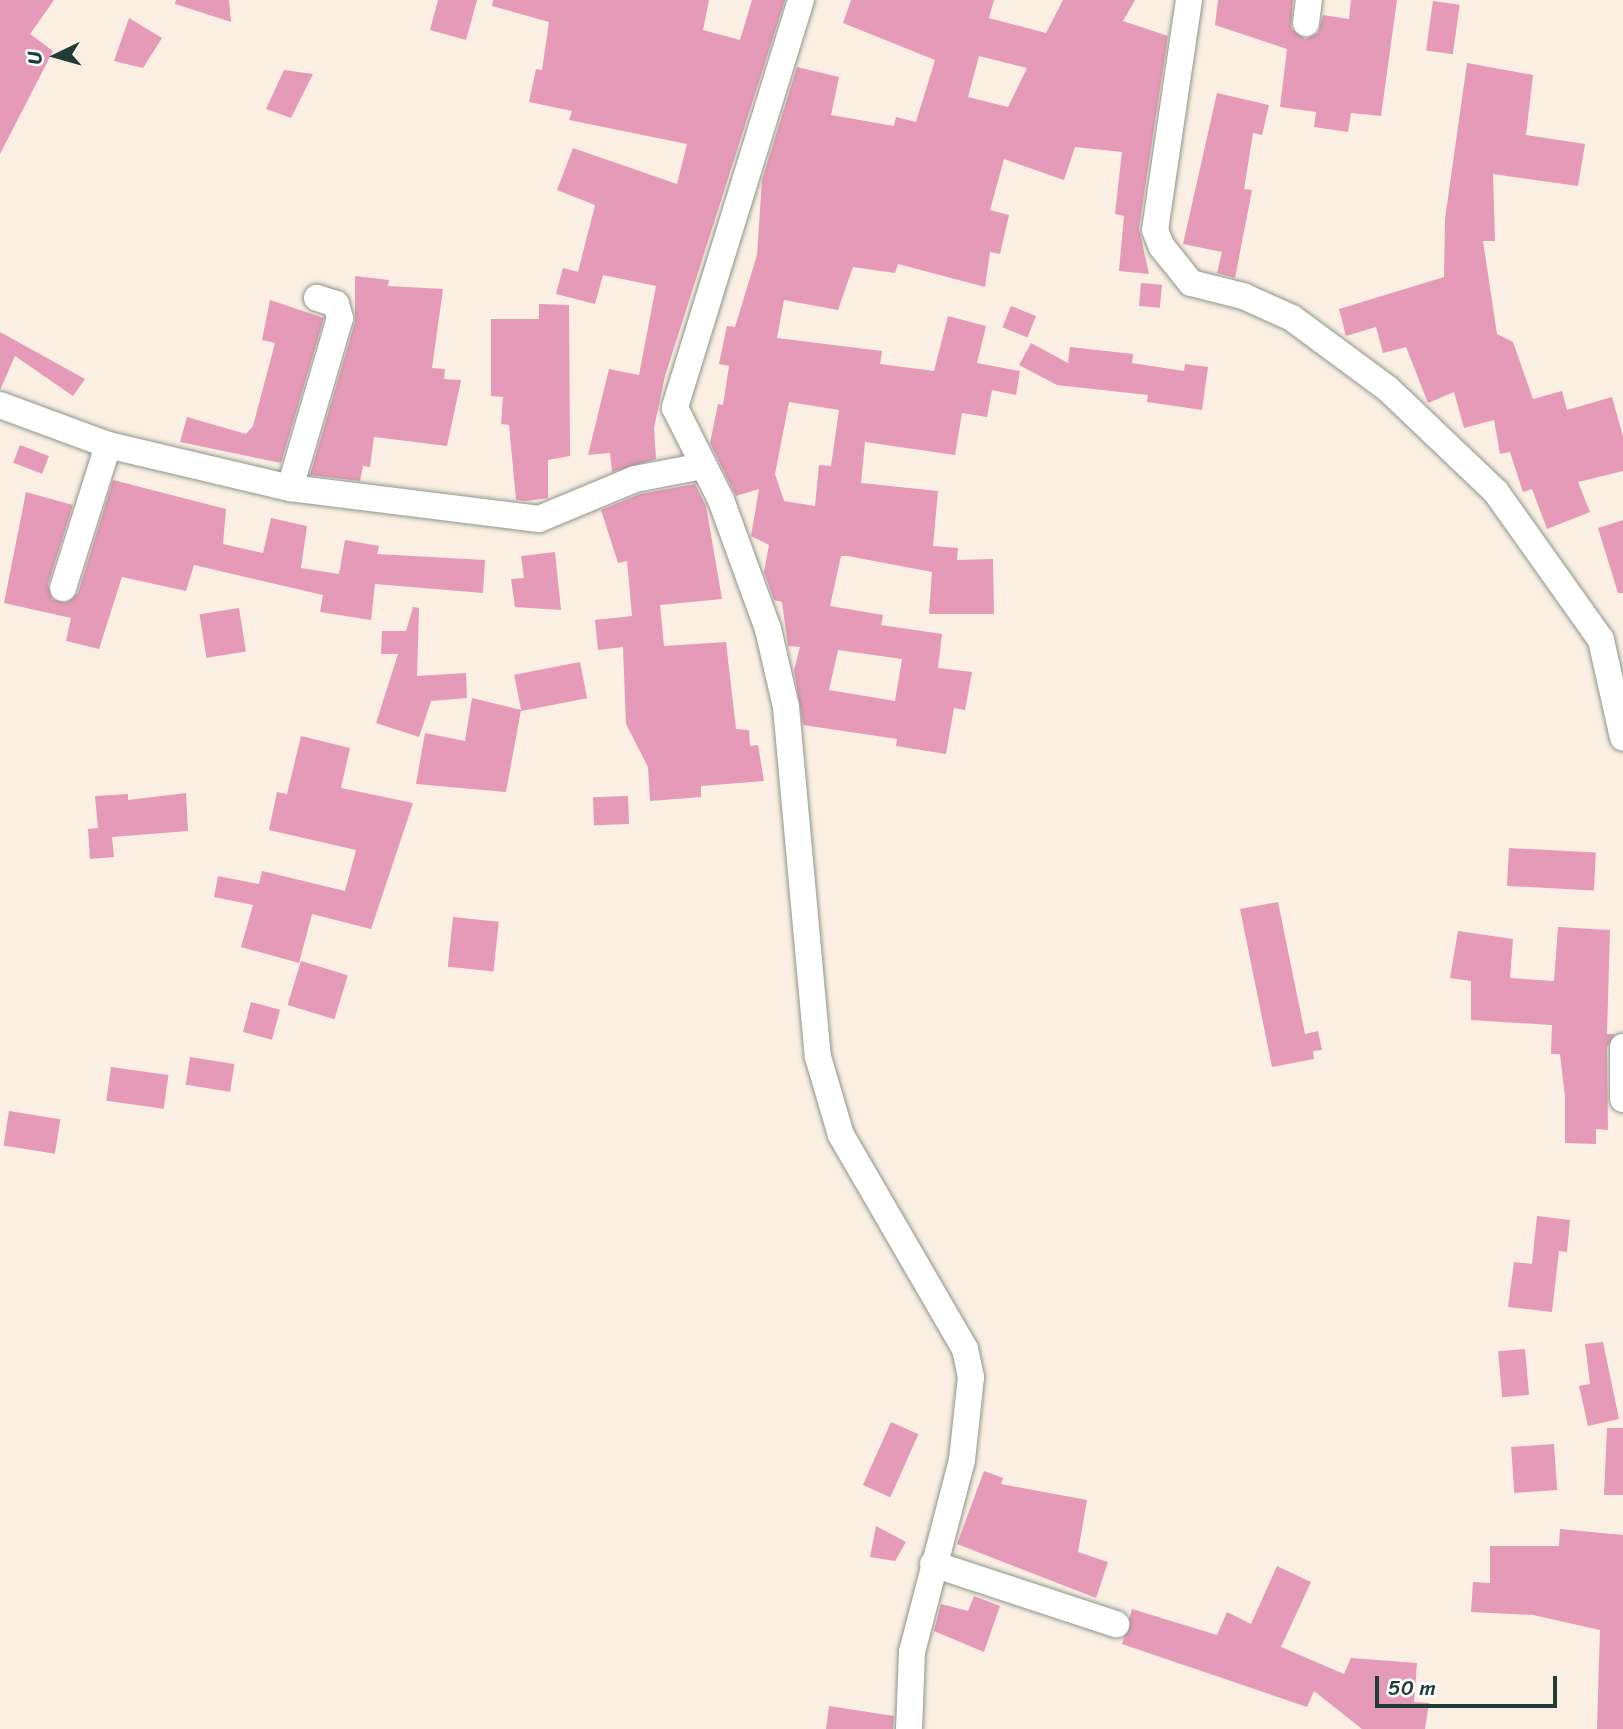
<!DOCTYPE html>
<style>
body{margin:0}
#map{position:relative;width:1623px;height:1729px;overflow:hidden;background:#faefe2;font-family:Sriracha,sans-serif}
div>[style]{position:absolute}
.building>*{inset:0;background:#e59ab7;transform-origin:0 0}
.roads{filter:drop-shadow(0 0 2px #8c968b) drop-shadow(0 0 2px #8c968b)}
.street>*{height:26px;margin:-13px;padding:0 13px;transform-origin:13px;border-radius:13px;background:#fff}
span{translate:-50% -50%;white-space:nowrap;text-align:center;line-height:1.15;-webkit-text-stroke:6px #fff;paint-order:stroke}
.north{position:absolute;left:21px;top:21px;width:70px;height:70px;-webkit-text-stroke:5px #fff;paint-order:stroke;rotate:265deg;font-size:19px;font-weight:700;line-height:28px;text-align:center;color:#1f3d34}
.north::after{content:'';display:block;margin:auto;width:24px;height:32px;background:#1f3d34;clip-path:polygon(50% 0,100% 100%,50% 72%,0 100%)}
.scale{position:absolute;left:1375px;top:1676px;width:182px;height:32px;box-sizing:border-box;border:4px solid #1f3d34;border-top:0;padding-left:9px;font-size:21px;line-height:24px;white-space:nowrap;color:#1f3d34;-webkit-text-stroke:5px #fff;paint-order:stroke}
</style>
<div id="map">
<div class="building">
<div style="clip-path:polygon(0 0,54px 0,30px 34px,53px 51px,0 154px)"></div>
<div style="clip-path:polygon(176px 0,229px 0,231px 22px,175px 4px)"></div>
<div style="clip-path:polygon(438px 0,477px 0,466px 40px,430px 30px)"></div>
<div style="clip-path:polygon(493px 0,709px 0,703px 30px,740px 40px,752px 0,785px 0,665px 376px,654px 428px,656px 459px,612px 472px,610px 453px,588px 455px,609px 369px,639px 375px,656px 286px,603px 275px,595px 304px,556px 294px,563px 268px,578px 272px,595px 205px,557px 190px,573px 148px,677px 184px,687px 144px,569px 120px,572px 111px,529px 102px,536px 69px,542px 70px,549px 22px,492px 6px)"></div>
<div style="clip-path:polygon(evenodd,851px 0,994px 0,989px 18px,1046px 33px,1063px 0,1135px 0,1123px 21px,1168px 36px,1139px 228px,1149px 274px,1119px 271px,1124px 216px,1115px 214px,1122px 152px,1075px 147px,1064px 180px,1004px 159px,990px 210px,1009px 215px,1000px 254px,990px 252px,985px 287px,898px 264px,895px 273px,853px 267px,838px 310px,784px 300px,777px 338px,882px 351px,880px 364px,934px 371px,948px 316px,986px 326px,977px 363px,1020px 371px,1016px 395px,992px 390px,987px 417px,962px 413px,955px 455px,865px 442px,861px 483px,938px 491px,933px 546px,958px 548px,957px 560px,993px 559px,994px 614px,929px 614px,932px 572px,848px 556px,841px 556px,830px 606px,883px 615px,881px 625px,942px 634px,938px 668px,972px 672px,965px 710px,954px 708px,946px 754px,896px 746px,897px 739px,803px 725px,794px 670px,800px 647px,788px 646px,782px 602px,774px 600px,764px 572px,769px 545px,751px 536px,759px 489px,736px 496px,710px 443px,718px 404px,723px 405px,729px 366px,719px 364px,727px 326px,735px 327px,757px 255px,762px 180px,797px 67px,839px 77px,831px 115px,894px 126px,896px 117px,916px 122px,935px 60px,843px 23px,851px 0,979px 56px,1027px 68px,1008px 107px,968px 97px,979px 56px,851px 0,789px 402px,839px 410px,831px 466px,819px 465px,815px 506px,784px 501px,775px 474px,789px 402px,851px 0,838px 650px,902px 659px,895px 701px,829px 690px,838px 650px)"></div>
<div style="clip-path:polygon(1218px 0,1293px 0,1291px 28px,1305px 39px,1318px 33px,1323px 15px,1349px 19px,1351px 0,1397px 0,1381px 116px,1351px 113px,1348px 132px,1314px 127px,1316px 112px,1280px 107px,1287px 49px,1215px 25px)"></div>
<div style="left:1433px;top:1px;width:27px;height:50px;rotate:8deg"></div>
<div style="clip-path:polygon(129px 18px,162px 38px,143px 68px,114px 61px)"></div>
<div style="clip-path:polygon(1467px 63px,1533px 75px,1526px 135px,1585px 144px,1578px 186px,1493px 174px,1495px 241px,1483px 241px,1497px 334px,1513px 342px,1533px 399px,1562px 391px,1567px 410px,1612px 397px,1623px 436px,1623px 471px,1578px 482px,1590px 512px,1547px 529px,1532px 489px,1523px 492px,1510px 452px,1500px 454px,1494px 420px,1464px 428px,1454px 392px,1428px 403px,1406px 347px,1383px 353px,1376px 327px,1346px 336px,1339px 309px,1444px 277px,1445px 219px)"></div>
<div style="clip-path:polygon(284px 70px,313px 74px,291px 118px,266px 109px)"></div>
<div style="clip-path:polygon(1217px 93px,1269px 105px,1262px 135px,1253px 133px,1244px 189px,1252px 190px,1235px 278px,1217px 273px,1222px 252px,1183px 244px)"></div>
<div style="clip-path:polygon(355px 276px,389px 280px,388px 286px,443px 289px,432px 368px,445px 369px,444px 379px,461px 380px,447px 446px,374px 437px,370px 467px,363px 466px,360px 481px,310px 475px,355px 322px)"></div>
<div style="left:1141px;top:283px;width:21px;height:23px;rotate:5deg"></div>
<div style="clip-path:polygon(270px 300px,324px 318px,281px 463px,180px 442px,187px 417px,246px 434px,253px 426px,275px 343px,262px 340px)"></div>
<div style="clip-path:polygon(539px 304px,569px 305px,570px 456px,548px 460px,548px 498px,526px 501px,516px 500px,509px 425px,501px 424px,503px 397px,491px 396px,491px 319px,539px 319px)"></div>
<div style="left:1011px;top:306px;width:27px;height:23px;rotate:22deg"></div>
<div style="clip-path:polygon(0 332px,85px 379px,73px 396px,15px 356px,0 390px)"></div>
<div style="clip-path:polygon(1031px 343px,1068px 363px,1070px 347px,1133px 354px,1132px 363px,1184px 371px,1185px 364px,1208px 367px,1202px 410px,1147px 402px,1148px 395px,1057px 385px,1019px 365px)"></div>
<div style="left:20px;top:445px;width:31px;height:19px;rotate:21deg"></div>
<div style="clip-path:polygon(113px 480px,226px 509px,223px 544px,263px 553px,271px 518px,307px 526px,301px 568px,339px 574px,345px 540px,379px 546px,377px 554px,485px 560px,483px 593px,375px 584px,371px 620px,320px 612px,323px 595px,194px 565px,186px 591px,122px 577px,99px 649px,66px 641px,71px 618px,4px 603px,26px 492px,73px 505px,48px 584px,52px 599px,66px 603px,78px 593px)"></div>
<div style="clip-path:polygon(695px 484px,706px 506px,722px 599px,660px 605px,664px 646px,726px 642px,736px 729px,749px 730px,750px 746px,758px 745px,764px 781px,701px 786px,701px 797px,650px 801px,648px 767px,626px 724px,623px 647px,598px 650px,595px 620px,632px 616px,627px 561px,618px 563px,601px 510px,640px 494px)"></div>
<div style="clip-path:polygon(1623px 520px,1623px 593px,1618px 593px,1598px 528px)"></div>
<div style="clip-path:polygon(555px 552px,561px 610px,515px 607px,511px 579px,524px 578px,521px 556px)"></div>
<div style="clip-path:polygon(413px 607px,419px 608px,417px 676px,466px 673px,467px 698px,431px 701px,419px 737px,376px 723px,398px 654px,381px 654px,382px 631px,406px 631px)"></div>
<div style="left:239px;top:608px;width:44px;height:40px;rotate:81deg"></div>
<div style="left:580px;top:662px;width:37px;height:67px;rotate:79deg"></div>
<div style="clip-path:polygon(472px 698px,521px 710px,506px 792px,416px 784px,425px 733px,465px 741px)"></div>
<div style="clip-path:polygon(301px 736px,350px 748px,341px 788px,413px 803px,371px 929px,312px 914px,299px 963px,241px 947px,253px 905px,214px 897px,218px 876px,259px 884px,262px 871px,345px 891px,356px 850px,269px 830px,277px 792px,287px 794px)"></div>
<div style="clip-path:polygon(186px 793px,188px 831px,112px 837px,114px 857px,90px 859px,88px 829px,98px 828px,95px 796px,128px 794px,128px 800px)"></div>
<div style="left:628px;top:796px;width:28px;height:35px;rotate:88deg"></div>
<div style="left:1509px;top:848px;width:87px;height:38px;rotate:3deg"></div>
<div style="clip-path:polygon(1278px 902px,1305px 1034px,1318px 1031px,1322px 1050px,1313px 1051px,1314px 1059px,1272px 1067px,1240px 909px)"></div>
<div style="left:453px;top:917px;width:46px;height:50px;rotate:6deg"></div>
<div style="clip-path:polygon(1558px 927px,1610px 930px,1607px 1034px,1615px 1034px,1607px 1047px,1608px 1130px,1596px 1129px,1596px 1144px,1565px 1143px,1565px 1097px,1560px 1054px,1551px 1054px,1552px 1025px,1471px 1020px,1471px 981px,1450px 978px,1458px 931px,1513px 939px,1510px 978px,1554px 981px)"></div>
<div style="left:301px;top:961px;width:49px;height:46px;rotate:17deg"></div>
<div style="left:251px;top:1002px;width:30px;height:31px;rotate:15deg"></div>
<div style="left:190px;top:1057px;width:45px;height:28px;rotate:9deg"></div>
<div style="left:111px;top:1067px;width:58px;height:34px;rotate:8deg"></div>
<div style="left:9px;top:1111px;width:52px;height:35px;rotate:9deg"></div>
<div style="clip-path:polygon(1537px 1216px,1570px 1220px,1567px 1252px,1559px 1251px,1552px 1312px,1508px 1307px,1514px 1262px,1532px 1264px)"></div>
<div style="clip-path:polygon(1603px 1342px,1619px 1419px,1588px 1426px,1579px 1386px,1590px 1384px,1585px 1344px)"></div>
<div style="left:1525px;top:1349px;width:46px;height:27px;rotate:85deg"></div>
<div style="left:891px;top:1422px;width:30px;height:69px;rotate:24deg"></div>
<div style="clip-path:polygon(1607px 1428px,1623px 1428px,1623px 1495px,1604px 1495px)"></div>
<div style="left:1554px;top:1444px;width:46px;height:43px;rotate:86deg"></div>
<div style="clip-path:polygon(984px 1471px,1003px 1478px,1001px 1484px,1087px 1500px,1078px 1552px,1108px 1562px,1096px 1598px,957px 1544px)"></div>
<div style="clip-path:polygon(876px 1526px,906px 1542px,895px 1561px,870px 1557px)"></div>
<div style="clip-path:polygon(1560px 1529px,1623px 1535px,1623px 1729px,1597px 1729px,1600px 1630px,1533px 1615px,1471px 1612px,1473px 1582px,1490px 1583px,1490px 1546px,1559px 1546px)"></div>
<div style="clip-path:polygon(1277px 1566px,1311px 1582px,1281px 1647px,1344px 1674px,1351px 1658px,1417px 1663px,1414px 1702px,1429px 1703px,1425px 1729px,1362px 1729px,1314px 1691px,1307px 1707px,1122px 1644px,1132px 1609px,1217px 1635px,1227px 1612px,1251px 1624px)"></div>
<div style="clip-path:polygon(974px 1596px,1000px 1606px,984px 1652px,934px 1631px,941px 1604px,968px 1611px)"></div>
<div style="clip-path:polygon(829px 1706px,894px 1716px,893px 1729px,826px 1729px)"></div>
</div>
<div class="roads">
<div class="street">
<div style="left:801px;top:0;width:427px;rotate:107.2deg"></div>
<div style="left:675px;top:408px;width:103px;rotate:63.4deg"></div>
<div style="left:721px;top:500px;width:137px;rotate:70deg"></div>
<div style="left:768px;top:629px;width:80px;rotate:77deg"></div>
<div style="left:786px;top:707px;width:351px;rotate:84.8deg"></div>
<div style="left:818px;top:1057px;width:81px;rotate:73.6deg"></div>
<div style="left:841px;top:1135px;width:247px;rotate:59.9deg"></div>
<div style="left:965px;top:1349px;width:29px;rotate:78deg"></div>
<div style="left:971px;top:1377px;width:83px;rotate:96.2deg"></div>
<div style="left:962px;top:1460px;width:198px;rotate:104.6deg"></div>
<div style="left:912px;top:1652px;width:77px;rotate:92.2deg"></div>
<div style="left:1189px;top:0;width:232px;rotate:98.4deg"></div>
<div style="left:1155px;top:230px;width:18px;rotate:68deg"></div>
<div style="left:1162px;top:247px;width:46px;rotate:51.1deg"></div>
<div style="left:1191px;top:283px;width:54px;rotate:14deg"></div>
<div style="left:1243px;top:296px;width:54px;rotate:24.2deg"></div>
<div style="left:1292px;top:318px;width:119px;rotate:36.5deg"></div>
<div style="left:1388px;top:389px;width:149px;rotate:43.6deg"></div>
<div style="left:1496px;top:492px;width:181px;rotate:54.6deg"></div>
<div style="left:1601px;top:640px;width:100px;rotate:77.3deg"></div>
<div style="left:1306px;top:23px;width:23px;rotate:-83deg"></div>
<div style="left:0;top:405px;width:115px;rotate:20.3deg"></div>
<div style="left:108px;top:445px;width:187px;rotate:13.3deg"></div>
<div style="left:290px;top:488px;width:251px;rotate:7.1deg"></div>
<div style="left:539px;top:519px;width:104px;rotate:-22.6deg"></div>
<div style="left:635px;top:479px;width:69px;rotate:-10.8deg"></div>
<div style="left:290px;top:488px;width:177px;rotate:-73.6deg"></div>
<div style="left:340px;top:318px;width:15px;rotate:-106deg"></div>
<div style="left:336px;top:304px;width:20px;rotate:-162deg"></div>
<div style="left:63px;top:588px;width:150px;rotate:-72.5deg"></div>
<div style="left:1623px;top:1047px;width:52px;rotate:90deg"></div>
<div style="left:933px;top:1564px;width:193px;rotate:18.2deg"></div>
</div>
</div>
<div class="north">U</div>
<div class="scale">50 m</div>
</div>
